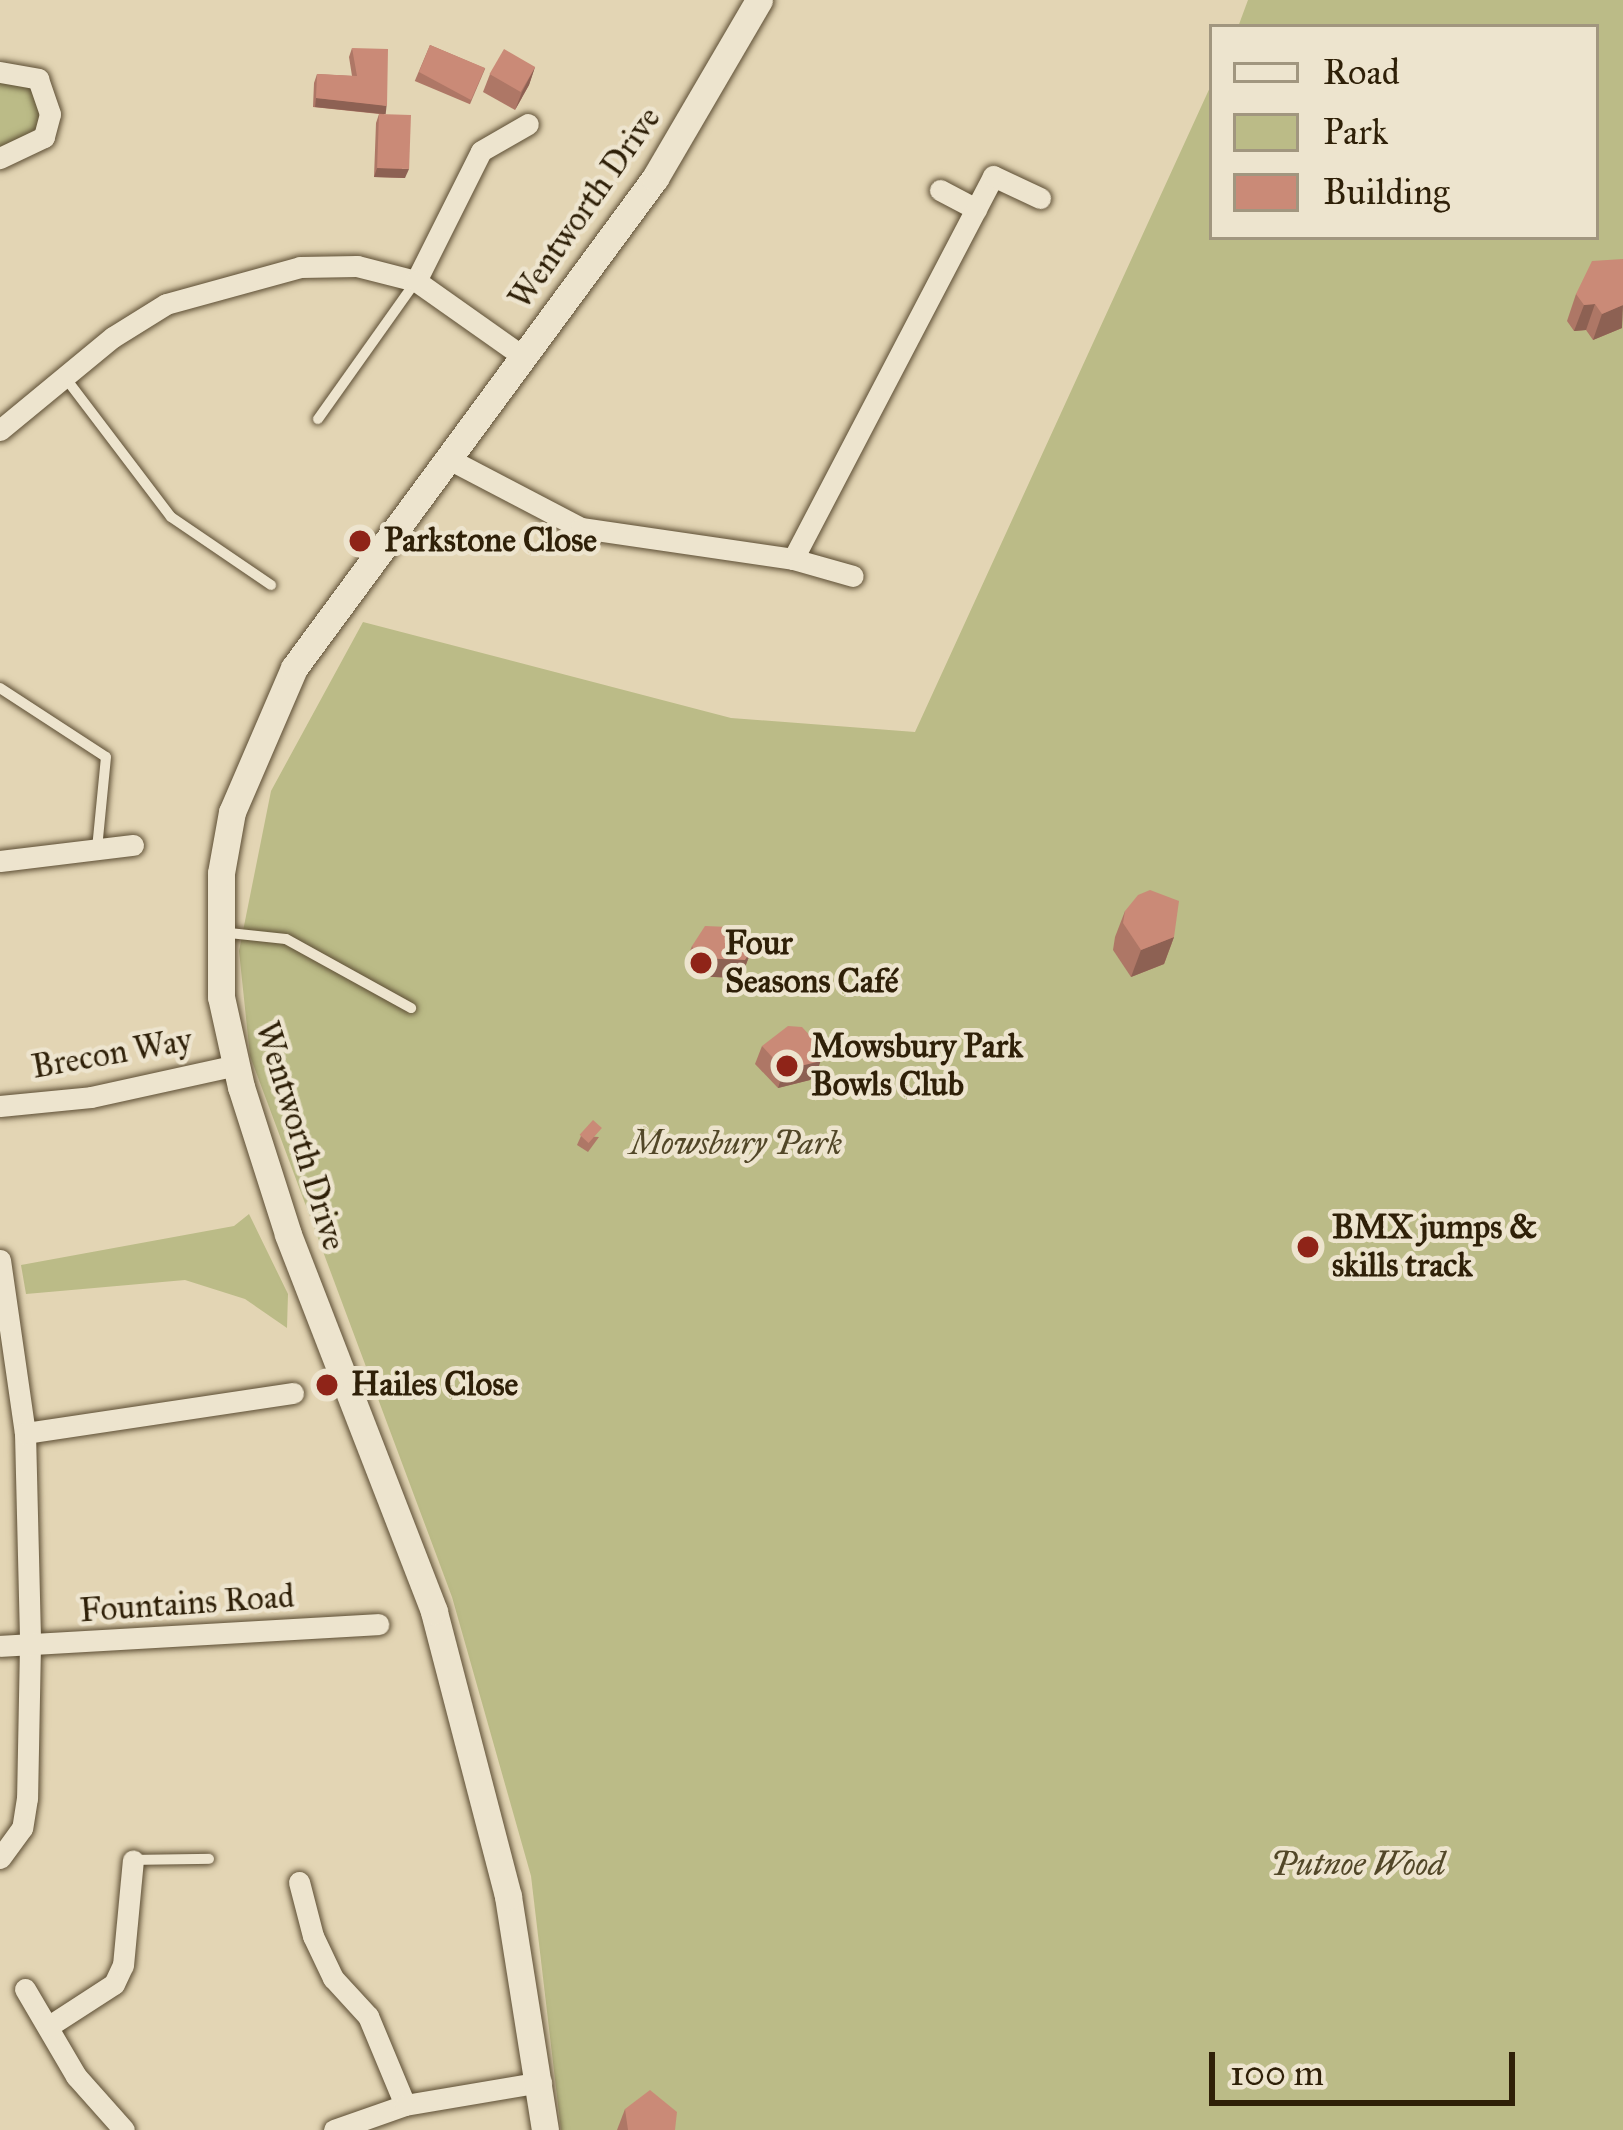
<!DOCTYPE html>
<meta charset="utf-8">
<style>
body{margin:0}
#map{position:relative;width:1623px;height:2130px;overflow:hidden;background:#e3d5b4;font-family:"IM FELL Great Primer",serif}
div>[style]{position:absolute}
.green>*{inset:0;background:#bbbb87}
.roads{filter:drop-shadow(0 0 3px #5c4d33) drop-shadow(0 0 3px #5c4d33)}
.service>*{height:10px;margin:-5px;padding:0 5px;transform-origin:5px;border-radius:5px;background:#ede4ce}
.minor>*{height:21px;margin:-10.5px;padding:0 10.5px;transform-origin:10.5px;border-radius:10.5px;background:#ede4ce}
.tertiary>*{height:27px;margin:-13.5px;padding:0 13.5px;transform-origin:13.5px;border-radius:13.5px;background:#ede4ce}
.wall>*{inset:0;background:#ae7766;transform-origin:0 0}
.shaded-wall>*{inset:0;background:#8d6153;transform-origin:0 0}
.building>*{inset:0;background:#ca8a77;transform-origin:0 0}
.dots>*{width:33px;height:33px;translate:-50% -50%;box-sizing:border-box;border:6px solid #ede4ce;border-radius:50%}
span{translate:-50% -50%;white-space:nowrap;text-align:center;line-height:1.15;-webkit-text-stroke:9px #ede4ce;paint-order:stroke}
.street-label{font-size:33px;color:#2f2008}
.poi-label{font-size:33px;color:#2f2008;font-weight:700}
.left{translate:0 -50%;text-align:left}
.park-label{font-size:33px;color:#524728;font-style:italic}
.legend{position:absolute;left:1209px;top:24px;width:390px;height:216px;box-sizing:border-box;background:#ede4ce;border:3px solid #a1967f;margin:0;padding:15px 21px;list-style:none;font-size:36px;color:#2f2008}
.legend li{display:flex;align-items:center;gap:24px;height:60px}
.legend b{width:60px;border:3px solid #a1967f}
.scale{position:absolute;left:1209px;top:2052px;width:306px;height:54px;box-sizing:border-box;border:6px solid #2f2008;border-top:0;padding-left:15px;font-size:36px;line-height:42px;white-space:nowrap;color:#2f2008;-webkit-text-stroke:9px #ede4ce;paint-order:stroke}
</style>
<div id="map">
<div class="green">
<div style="clip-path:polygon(1248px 0,1623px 0,1623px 2130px,561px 2130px,531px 1876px,452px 1597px,250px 1056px,239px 951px,271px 791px,363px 622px,731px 718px,915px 732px,1212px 83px,1212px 237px,1596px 237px,1596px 27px,1238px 27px)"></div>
<div style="clip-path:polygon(0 80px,27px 84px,42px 101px,39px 127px,0 150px)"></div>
<div style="clip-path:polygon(249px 1214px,288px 1294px,287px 1328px,245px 1299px,185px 1280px,26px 1294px,21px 1265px,234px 1226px)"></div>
</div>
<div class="roads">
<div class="service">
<div style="left:67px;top:380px;width:172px;rotate:52.8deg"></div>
<div style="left:171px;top:517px;width:121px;rotate:34.2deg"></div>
<div style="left:318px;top:419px;width:169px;rotate:-54.6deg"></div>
<div style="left:0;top:688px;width:126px;rotate:33.1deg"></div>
<div style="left:106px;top:757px;width:91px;rotate:95.6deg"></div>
<div style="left:220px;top:932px;width:66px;rotate:6.1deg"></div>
<div style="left:286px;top:939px;width:143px;rotate:28.9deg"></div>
<div style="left:133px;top:1860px;width:76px;rotate:-0.8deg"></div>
</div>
<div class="minor">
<div style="left:0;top:72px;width:39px;rotate:10deg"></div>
<div style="left:38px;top:79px;width:37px;rotate:71deg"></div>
<div style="left:50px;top:114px;width:24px;rotate:105deg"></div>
<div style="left:44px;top:137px;width:49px;rotate:154.5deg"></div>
<div style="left:940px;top:190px;width:41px;rotate:27.8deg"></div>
<div style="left:416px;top:281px;width:145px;rotate:-63.4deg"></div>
<div style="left:481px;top:151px;width:54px;rotate:-29.9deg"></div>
<div style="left:0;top:430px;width:146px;rotate:-39.5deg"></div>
<div style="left:113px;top:337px;width:62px;rotate:-31.9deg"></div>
<div style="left:166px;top:304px;width:139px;rotate:-15.4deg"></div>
<div style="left:300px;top:267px;width:57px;rotate:-1deg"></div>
<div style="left:357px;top:266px;width:61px;rotate:14.3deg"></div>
<div style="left:416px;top:281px;width:133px;rotate:35.2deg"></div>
<div style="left:447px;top:458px;width:151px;rotate:27.6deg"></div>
<div style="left:581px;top:528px;width:214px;rotate:8.3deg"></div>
<div style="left:793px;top:559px;width:432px;rotate:-62.4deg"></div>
<div style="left:993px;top:176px;width:52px;rotate:25.1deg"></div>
<div style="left:793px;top:559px;width:62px;rotate:15.8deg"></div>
<div style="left:0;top:861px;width:134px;rotate:-6.9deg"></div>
<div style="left:0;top:1106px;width:91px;rotate:-5.6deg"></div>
<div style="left:91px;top:1097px;width:148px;rotate:-12.4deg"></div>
<div style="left:0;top:1260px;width:175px;rotate:81.8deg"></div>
<div style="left:25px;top:1433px;width:212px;rotate:88.6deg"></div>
<div style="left:30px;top:1645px;width:153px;rotate:91.1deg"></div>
<div style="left:27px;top:1798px;width:30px;rotate:99deg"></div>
<div style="left:22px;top:1828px;width:37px;rotate:126deg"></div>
<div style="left:25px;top:1433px;width:271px;rotate:-8.5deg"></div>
<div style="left:0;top:1646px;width:379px;rotate:-3.3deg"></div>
<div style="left:299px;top:1882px;width:56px;rotate:75.5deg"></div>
<div style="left:313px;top:1936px;width:47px;rotate:64.5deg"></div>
<div style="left:333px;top:1978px;width:52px;rotate:47.4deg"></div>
<div style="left:368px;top:2016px;width:96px;rotate:67.4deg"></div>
<div style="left:25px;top:1989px;width:101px;rotate:59.6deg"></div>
<div style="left:76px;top:2076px;width:72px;rotate:48.4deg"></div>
<div style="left:49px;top:2026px;width:77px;rotate:-32.9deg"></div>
<div style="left:114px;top:1984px;width:21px;rotate:-65deg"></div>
<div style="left:123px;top:1965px;width:105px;rotate:-84.6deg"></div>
<div style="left:334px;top:2130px;width:75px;rotate:-19.4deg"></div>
<div style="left:405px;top:2105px;width:138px;rotate:-9.6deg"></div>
</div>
<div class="tertiary">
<div style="left:545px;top:2130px;width:237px;rotate:-99deg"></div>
<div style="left:508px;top:1896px;width:294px;rotate:-104.6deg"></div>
<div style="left:434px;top:1611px;width:404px;rotate:-111.2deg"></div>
<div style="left:288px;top:1234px;width:154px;rotate:-107.7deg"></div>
<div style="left:241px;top:1087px;width:92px;rotate:-102.5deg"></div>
<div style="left:221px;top:997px;width:124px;rotate:-90deg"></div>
<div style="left:221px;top:873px;width:62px;rotate:-79.8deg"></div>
<div style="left:232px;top:812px;width:157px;rotate:-66.7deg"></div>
<div style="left:294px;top:668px;width:609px;rotate:-53.62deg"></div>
<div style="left:655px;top:178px;width:206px;rotate:-59.7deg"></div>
</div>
</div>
<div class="wall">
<div style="left:430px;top:45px;width:60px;height:39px;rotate:23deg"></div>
<div style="clip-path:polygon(352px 48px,384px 114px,405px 178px,374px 177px,376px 123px,379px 114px,313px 107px,314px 83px,317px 74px,352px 76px,349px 57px)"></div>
<div style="clip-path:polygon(535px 67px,529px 85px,515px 110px,483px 92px,490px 74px)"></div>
<div style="clip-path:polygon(1623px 259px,1622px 328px,1593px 340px,1586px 330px,1574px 331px,1567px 321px,1576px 294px)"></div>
<div style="clip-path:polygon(1125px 911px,1174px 937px,1164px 964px,1131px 977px,1113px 950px,1115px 937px)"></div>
<div style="clip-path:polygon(692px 946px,752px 949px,745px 967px,738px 978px,691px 976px,685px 964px)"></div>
<div style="clip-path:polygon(762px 1046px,818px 1069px,810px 1080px,778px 1088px,755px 1064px)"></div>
<div style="clip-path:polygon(581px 1136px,599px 1137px,588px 1152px,577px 1145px)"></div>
<div style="clip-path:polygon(625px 2109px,675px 2130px,617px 2130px)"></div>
</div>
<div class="shaded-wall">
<div style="clip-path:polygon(535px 67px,529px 85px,515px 110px,522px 92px)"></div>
<div style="left:316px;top:98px;width:71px;height:9px;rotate:6deg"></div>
<div style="clip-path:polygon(377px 168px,409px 169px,405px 178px,374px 177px)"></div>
<div style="clip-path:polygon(1595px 304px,1586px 330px,1574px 331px,1584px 305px)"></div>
<div style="clip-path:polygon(1623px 305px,1622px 328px,1593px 340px,1602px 314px)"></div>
<div style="clip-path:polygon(1174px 937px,1164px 964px,1131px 977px,1141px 950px)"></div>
<div style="clip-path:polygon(752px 949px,745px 967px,738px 978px,691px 976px,698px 958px)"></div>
<div style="clip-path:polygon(824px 1051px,818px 1069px,810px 1080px,778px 1088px,784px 1070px)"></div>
</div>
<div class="building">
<div style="clip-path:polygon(430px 45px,485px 68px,471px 100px,419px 72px)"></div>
<div style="clip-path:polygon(352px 48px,388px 49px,387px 106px,316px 98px,317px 74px,357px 76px)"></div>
<div style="left:504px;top:49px;width:36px;height:29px;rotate:30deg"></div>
<div style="left:379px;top:114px;width:32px;height:54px;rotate:2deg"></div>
<div style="clip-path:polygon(1623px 259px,1623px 305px,1602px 314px,1595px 304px,1584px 305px,1576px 294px,1592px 261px)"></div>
<div style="clip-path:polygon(1150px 890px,1179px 901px,1174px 937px,1141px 950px,1123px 923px,1125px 911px,1138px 895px)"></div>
<div style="clip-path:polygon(705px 926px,729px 927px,752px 949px,745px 960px,698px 958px,692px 946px)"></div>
<div style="clip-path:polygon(788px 1026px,802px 1027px,824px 1051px,817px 1062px,784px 1070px,762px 1046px)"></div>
<div style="left:593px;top:1120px;width:12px;height:20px;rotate:42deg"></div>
<div style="clip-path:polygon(650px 2090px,677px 2112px,675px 2130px,628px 2130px,625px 2109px)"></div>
</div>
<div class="dots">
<div style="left:360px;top:541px;background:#8f2418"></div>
<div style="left:701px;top:963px;background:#8f2418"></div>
<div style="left:787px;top:1066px;background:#8f2418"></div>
<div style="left:1308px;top:1247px;background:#8f2418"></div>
<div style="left:327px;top:1385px;background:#8f2418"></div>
</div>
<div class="street-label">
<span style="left:585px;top:208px;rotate:-55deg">Wentworth Drive</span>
<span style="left:112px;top:1054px;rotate:-10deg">Brecon Way</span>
<span style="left:300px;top:1136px;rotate:73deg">Wentworth Drive</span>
<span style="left:187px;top:1604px;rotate:-4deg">Fountains Road</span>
</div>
<div class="poi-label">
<span class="left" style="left:384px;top:541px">Parkstone Close</span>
<span class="left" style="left:725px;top:963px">Four<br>Seasons Café</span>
<span class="left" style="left:811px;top:1066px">Mowsbury Park<br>Bowls Club</span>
<span class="left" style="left:1332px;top:1247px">BMX jumps &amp;<br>skills track</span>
<span class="left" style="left:351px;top:1385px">Hailes Close</span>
</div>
<div class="park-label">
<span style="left:736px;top:1144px">Mowsbury Park</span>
<span style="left:1358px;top:1865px">Putnoe Wood</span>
</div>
<ul class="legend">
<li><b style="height:15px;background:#ede4ce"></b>Road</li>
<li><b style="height:33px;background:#bbbb87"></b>Park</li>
<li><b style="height:33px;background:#ca8a77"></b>Building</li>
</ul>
<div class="scale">100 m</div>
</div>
